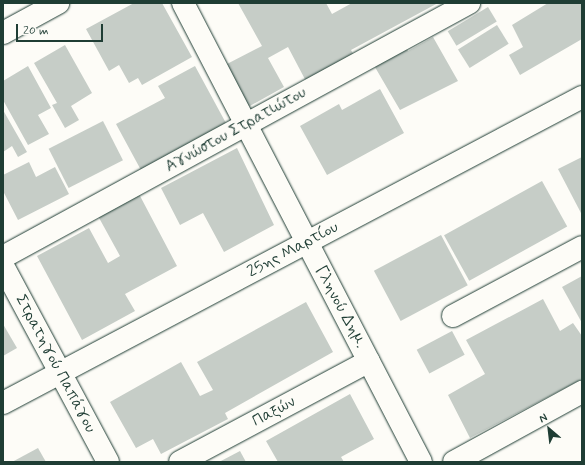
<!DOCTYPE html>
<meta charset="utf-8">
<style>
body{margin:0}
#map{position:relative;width:585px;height:465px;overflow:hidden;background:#fdfcf7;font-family:Mynerve,sans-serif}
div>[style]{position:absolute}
.building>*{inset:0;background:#c6cdc7;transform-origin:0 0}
.roads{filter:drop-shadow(0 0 1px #1f3d34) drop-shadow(0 0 1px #1f3d34)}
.street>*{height:22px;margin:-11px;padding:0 11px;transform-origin:11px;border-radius:11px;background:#fdfcf7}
.secondary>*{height:22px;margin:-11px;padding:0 11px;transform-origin:11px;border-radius:11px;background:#fdfcf7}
span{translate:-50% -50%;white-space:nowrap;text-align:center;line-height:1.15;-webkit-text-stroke:3px #fdfcf7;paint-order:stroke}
.street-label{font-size:16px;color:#1f3d34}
.frame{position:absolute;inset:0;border:4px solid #1f3d34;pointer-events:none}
.north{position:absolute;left:529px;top:409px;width:40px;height:40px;-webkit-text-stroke:3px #fdfcf7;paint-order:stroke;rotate:332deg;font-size:11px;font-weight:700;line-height:16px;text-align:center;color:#1f3d34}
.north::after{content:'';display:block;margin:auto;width:14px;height:18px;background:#1f3d34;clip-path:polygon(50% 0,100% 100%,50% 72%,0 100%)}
.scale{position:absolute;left:16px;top:24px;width:87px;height:18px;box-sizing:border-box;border:2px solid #1f3d34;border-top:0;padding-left:5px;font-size:12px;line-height:14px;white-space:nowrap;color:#1f3d34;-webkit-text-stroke:3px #fdfcf7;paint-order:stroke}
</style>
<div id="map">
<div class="building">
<div style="clip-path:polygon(134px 3px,162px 3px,192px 57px,142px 85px,138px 78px,129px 83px,119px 65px,109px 71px,86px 29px)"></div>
<div style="clip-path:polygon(238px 3px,326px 3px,332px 14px,352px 3px,438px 3px,351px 50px,356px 59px,308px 85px,288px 47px,268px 58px,284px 87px,248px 107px,225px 65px,262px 46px)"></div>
<div style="clip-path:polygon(548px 3px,582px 3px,582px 39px,520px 75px,509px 55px,523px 47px,512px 25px)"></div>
<div style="left:488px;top:7px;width:17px;height:47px;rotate:59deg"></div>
<div style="left:497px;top:25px;width:22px;height:46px;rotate:58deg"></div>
<div style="clip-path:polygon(433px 37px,458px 81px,400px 110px,372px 62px,404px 44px,408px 51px)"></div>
<div style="clip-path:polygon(65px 45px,92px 93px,71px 106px,79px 120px,65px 128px,52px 105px,57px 103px,34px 63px)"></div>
<div style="clip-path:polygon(28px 66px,51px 108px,38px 115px,49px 134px,28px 145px,3px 100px,3px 81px)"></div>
<div style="clip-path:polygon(195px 66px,227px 125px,142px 172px,116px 124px,165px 98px,158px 86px)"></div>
<div style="clip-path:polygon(380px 89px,404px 133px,327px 175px,300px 126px,339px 104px,342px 110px)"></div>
<div style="clip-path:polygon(3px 110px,27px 152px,18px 157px,12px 146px,3px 152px)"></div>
<div style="left:103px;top:121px;width:44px;height:61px;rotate:63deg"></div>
<div style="clip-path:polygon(237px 148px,274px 225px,224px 252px,203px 213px,180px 225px,161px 188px)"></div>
<div style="clip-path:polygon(582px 157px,582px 215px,558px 169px)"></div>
<div style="clip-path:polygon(29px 162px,36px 177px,55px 167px,69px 194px,18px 220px,3px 191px,3px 175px)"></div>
<div style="left:542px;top:181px;width:52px;height:112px;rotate:61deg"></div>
<div style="clip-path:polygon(139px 194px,177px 266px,125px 294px,135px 311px,82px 340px,37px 256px,89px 228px,108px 263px,120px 256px,98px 216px)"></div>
<div style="left:441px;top:235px;width:57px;height:76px;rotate:62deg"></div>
<div style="clip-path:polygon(582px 276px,582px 323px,562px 287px)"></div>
<div style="clip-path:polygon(543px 299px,560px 331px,573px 323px,582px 336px,582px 379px,470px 438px,448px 395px,485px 374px,466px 340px)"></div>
<div style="clip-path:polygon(306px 302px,333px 352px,225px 413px,228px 419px,161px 454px,153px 439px,136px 448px,110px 402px,181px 362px,200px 396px,213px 390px,197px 362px)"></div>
<div style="clip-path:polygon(3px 324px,17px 348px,3px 356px)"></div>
<div style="left:452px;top:331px;width:27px;height:40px;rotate:62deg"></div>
<div style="clip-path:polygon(350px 394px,374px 439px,341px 457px,344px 462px,278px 462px,266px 441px)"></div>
<div style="clip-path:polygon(38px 448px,46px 462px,12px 462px)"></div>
<div style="clip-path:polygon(240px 451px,246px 462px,219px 462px)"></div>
</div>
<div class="roads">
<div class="street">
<div style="left:183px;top:3px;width:517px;rotate:62.59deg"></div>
<div style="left:3px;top:33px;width:63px;rotate:-28.6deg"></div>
<div style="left:3px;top:257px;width:531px;rotate:-28.59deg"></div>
<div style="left:453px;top:316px;width:146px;rotate:-28.1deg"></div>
<div style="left:180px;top:462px;width:214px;rotate:-28.1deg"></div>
<div style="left:454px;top:462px;width:146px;rotate:-28.7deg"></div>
</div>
<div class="secondary">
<div style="left:3px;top:266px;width:222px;rotate:61.8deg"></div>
<div style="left:3px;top:403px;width:655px;rotate:-27.86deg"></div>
</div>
</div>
<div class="street-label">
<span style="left:236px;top:130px;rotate:-29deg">Αγνώστου Στρατιώτου</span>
<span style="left:293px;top:250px;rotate:-28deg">25ης Μαρτίου</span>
<span style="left:340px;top:307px;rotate:62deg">Γληνού Δημ.</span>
<span style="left:55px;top:364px;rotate:62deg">Στρατηγού Παπάγου</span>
<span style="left:274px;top:412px;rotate:-28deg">Παξών</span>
</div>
<div class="frame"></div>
<div class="north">N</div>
<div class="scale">20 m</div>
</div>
